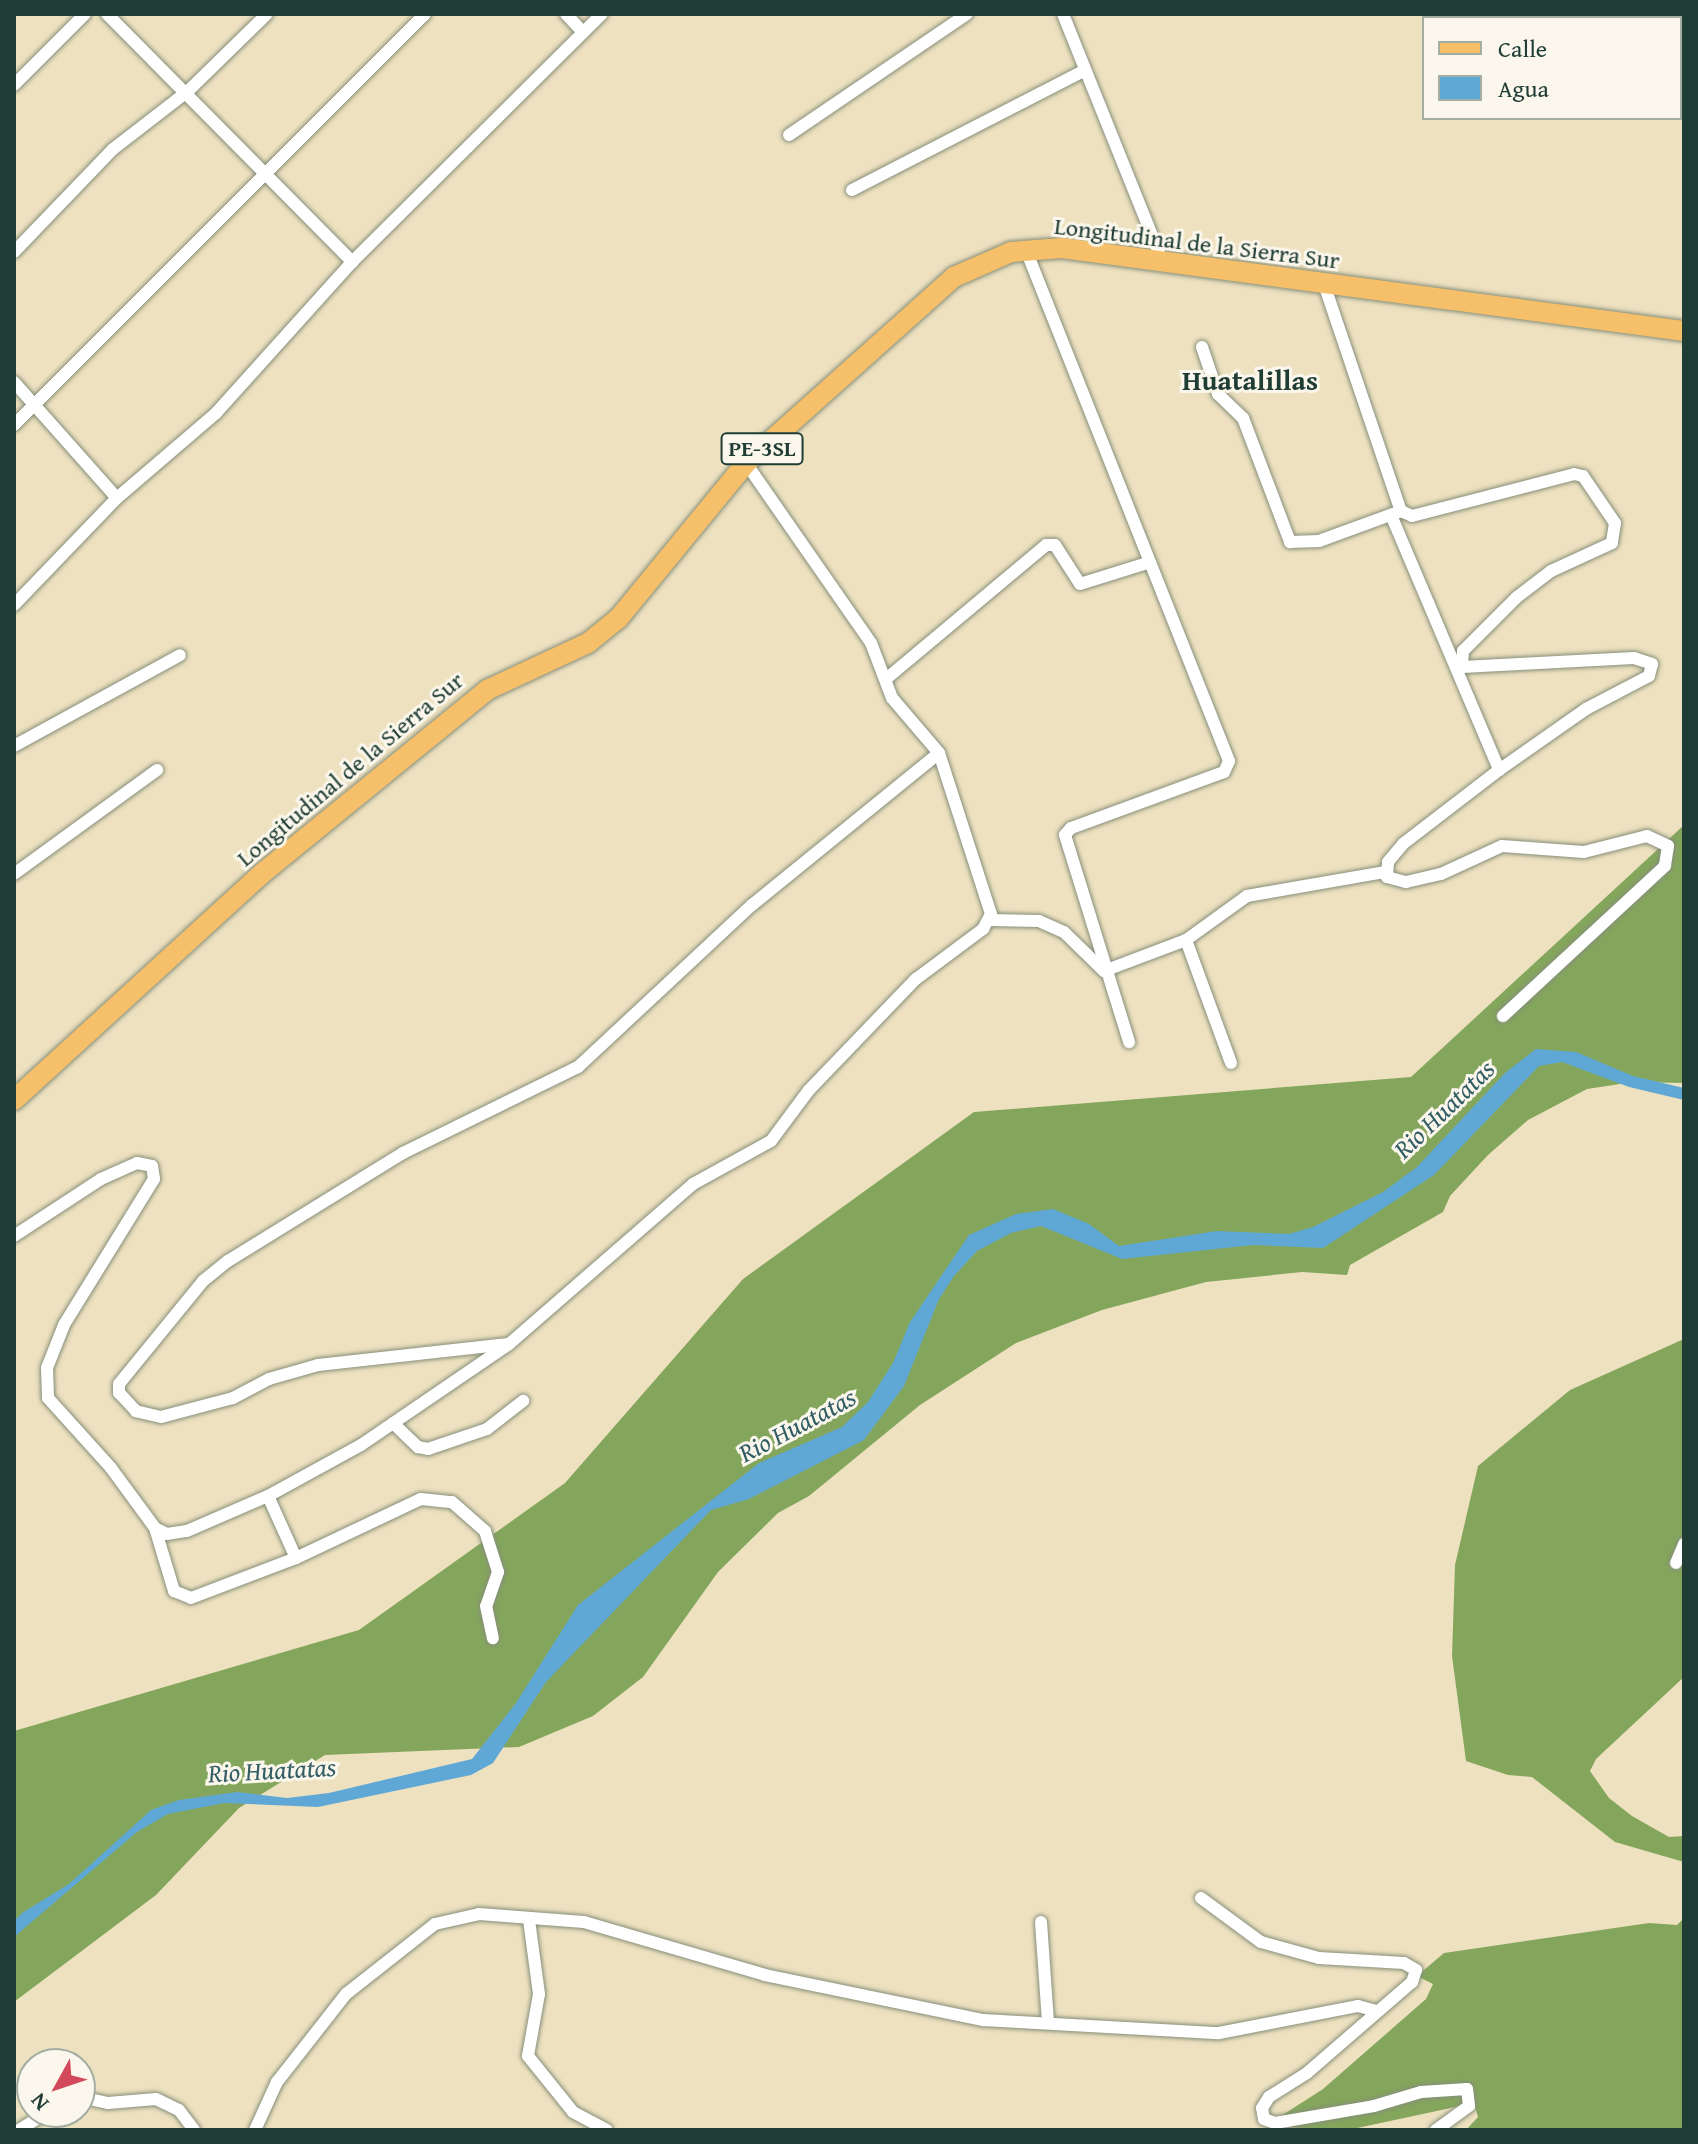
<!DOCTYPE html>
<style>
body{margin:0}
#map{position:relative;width:1698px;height:2144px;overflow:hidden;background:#eee1c0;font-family:"Gentium Book Plus",serif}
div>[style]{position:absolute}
.forest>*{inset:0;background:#84a65c}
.water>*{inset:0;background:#5fa8d6}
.roads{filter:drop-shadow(0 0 2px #868f7a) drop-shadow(0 0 2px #868f7a)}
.minor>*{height:12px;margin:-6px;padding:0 6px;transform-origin:6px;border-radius:6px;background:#fff}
.primary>*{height:20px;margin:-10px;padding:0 10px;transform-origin:10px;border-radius:10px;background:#f6c06b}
span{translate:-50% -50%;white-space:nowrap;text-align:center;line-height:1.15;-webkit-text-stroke:6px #fbf7ec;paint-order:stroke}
.shield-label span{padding:2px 6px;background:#fbf7ec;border:2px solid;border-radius:6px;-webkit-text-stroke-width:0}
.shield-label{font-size:22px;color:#1f3d34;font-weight:700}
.street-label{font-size:24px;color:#1f3d34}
.water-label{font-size:26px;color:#325d65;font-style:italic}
.quarter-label{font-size:28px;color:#1f3d34;font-weight:700}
.frame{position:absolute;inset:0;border:16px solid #1f3d34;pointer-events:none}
.legend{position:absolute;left:1422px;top:16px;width:260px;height:104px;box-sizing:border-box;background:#fbf7ec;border:2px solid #a3ada2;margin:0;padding:10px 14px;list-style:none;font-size:24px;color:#1f3d34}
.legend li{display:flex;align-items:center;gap:16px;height:40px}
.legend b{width:40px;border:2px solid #a3ada2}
.north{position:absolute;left:16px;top:2048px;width:80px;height:80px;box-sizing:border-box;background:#fbf7ec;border:2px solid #a3ada2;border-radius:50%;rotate:230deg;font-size:22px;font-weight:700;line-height:32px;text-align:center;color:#1f3d34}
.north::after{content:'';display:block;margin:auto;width:28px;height:36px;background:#d1495b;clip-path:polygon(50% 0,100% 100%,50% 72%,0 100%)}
</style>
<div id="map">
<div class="forest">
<div style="clip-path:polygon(1684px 825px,1684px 1083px,1633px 1082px,1587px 1089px,1528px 1120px,1488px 1155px,1450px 1196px,1443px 1212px,1350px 1265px,1347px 1275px,1302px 1272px,1206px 1282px,1102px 1310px,1016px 1343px,920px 1405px,809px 1496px,778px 1513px,718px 1572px,643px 1677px,593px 1716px,519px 1747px,325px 1755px,239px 1808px,156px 1895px,14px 2002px,14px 1731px,359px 1630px,565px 1483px,743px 1279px,974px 1112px,1411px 1077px)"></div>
<div style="clip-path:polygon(1684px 1339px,1684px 1677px,1596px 1759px,1590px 1771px,1609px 1798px,1632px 1816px,1669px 1837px,1684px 1836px,1684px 1862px,1615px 1842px,1532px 1777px,1508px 1775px,1466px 1761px,1452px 1656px,1455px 1565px,1478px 1466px,1570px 1390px)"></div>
<div style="clip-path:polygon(1684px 1918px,1684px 2130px,1466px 2130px,1478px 2117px,1474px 2103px,1348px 2130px,1281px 2127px,1281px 2116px,1323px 2089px,1426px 1999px,1433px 1984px,1417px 1976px,1444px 1953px,1649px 1923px,1677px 1925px)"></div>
</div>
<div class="water">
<div style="clip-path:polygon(1536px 1049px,1576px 1052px,1633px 1076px,1684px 1088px,1684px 1100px,1629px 1087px,1562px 1062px,1539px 1066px,1434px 1175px,1323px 1248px,1253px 1245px,1122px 1259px,1041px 1226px,1011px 1233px,977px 1251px,954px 1276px,939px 1299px,904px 1386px,864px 1440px,749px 1499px,711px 1510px,546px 1682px,493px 1763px,471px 1775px,318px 1807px,224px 1803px,168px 1814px,137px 1832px,14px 1937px,14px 1921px,22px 1913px,69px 1884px,151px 1810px,179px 1800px,237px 1792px,287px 1798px,329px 1793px,472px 1759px,516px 1703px,578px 1605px,759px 1463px,842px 1427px,868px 1402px,893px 1363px,910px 1322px,969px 1235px,1016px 1214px,1053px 1209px,1089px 1224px,1119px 1246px,1217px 1231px,1289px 1234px,1313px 1227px,1383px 1192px,1417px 1167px,1505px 1073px)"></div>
</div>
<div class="roads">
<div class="minor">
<div style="left:107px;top:14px;width:349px;rotate:45.3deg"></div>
<div style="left:566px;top:14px;width:25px;rotate:47deg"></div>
<div style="left:1063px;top:14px;width:268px;rotate:68.1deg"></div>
<div style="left:14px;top:85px;width:100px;rotate:-45deg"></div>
<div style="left:789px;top:135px;width:215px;rotate:-34.2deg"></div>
<div style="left:852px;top:190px;width:261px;rotate:-27.2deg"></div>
<div style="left:1026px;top:250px;width:550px;rotate:68.33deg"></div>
<div style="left:1229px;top:761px;width:12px;rotate:114deg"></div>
<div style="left:1224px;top:772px;width:163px;rotate:159.9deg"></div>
<div style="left:1071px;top:828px;width:9px;rotate:131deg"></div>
<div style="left:1065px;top:835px;width:217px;rotate:72.8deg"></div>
<div style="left:14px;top:252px;width:143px;rotate:-46.1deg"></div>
<div style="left:113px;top:149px;width:95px;rotate:-37.7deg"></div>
<div style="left:188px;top:91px;width:110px;rotate:-44.3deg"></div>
<div style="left:1325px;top:287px;width:237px;rotate:71.3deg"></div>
<div style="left:1401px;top:511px;width:12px;rotate:24deg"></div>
<div style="left:1412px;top:516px;width:167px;rotate:-14.5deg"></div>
<div style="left:1574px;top:474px;width:9px;rotate:13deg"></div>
<div style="left:1583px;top:476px;width:57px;rotate:55.8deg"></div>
<div style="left:1615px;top:523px;width:20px;rotate:99deg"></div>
<div style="left:1612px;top:543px;width:67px;rotate:155.3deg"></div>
<div style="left:1551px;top:571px;width:44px;rotate:142.4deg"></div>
<div style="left:1516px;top:598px;width:75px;rotate:135deg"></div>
<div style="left:1463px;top:651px;width:16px;rotate:94deg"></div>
<div style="left:1462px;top:667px;width:172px;rotate:-3deg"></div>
<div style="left:1634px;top:658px;width:19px;rotate:18deg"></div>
<div style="left:1652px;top:664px;width:12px;rotate:104deg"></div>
<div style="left:1649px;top:676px;width:71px;rotate:152.4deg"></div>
<div style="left:1586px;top:709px;width:106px;rotate:145deg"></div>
<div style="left:1499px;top:770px;width:121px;rotate:142.4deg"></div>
<div style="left:1403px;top:844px;width:23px;rotate:130deg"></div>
<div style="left:1388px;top:862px;width:15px;rotate:94deg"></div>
<div style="left:1387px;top:877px;width:20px;rotate:15deg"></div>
<div style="left:1406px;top:882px;width:36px;rotate:-13deg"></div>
<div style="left:1441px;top:874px;width:67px;rotate:-24.7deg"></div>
<div style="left:1502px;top:846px;width:82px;rotate:4.2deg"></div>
<div style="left:1584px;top:852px;width:65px;rotate:-14.3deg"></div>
<div style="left:1647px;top:836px;width:23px;rotate:25deg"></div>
<div style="left:1668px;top:846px;width:20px;rotate:99deg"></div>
<div style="left:1665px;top:866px;width:221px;rotate:137.2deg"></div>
<div style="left:1202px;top:347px;width:50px;rotate:71.2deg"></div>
<div style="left:1218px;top:394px;width:35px;rotate:44deg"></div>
<div style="left:1243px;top:418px;width:133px;rotate:69.2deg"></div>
<div style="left:1290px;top:542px;width:29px;rotate:-2deg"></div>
<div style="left:1319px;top:541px;width:87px;rotate:-20.1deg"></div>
<div style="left:14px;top:382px;width:155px;rotate:48.4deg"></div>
<div style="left:14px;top:425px;width:581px;rotate:-45deg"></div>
<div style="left:1391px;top:515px;width:277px;rotate:67deg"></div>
<div style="left:14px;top:605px;width:149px;rotate:-46.1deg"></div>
<div style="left:117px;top:498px;width:130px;rotate:-40.6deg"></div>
<div style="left:216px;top:413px;width:203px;rotate:-48deg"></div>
<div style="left:352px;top:262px;width:352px;rotate:-44.8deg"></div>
<div style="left:886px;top:679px;width:209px;rotate:-39.9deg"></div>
<div style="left:1046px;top:545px;width:9px"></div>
<div style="left:1055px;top:545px;width:46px;rotate:57.3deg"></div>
<div style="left:1080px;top:584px;width:73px;rotate:-17.4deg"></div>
<div style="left:14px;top:746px;width:189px;rotate:-28.7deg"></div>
<div style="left:14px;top:874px;width:177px;rotate:-36deg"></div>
<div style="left:990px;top:920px;width:49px;rotate:1.2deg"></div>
<div style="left:1039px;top:921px;width:27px;rotate:24deg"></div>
<div style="left:1064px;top:932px;width:56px;rotate:44.3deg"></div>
<div style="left:1104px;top:971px;width:88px;rotate:-20.7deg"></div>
<div style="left:1186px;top:940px;width:75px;rotate:-35.8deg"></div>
<div style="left:1247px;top:896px;width:139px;rotate:-9.9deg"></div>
<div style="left:1186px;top:940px;width:131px;rotate:69.9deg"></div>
<div style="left:14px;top:1236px;width:104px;rotate:-33.2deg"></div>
<div style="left:101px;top:1179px;width:39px;rotate:-24deg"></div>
<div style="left:137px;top:1163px;width:15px;rotate:11deg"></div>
<div style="left:152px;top:1166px;width:13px;rotate:81deg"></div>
<div style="left:154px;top:1179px;width:172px;rotate:121.7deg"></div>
<div style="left:64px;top:1325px;width:46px;rotate:111.6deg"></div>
<div style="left:47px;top:1368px;width:30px;rotate:88deg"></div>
<div style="left:48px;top:1398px;width:94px;rotate:48deg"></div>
<div style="left:111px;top:1468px;width:74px;rotate:53.7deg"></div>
<div style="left:155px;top:1528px;width:13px;rotate:27deg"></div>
<div style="left:167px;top:1534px;width:20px;rotate:-9deg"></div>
<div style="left:187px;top:1531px;width:88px;rotate:-23.4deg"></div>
<div style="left:268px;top:1496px;width:106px;rotate:-28.7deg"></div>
<div style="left:361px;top:1445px;width:179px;rotate:-34.3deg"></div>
<div style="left:509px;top:1344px;width:244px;rotate:-41deg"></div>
<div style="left:693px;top:1184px;width:89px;rotate:-28.9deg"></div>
<div style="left:771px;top:1141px;width:64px;rotate:-53.3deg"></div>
<div style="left:809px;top:1090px;width:154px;rotate:-46.1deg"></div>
<div style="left:916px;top:979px;width:84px;rotate:-36.7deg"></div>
<div style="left:983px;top:929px;width:17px;rotate:-62deg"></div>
<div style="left:991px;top:914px;width:169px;rotate:-107.9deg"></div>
<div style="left:508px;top:1344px;width:191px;rotate:173.7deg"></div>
<div style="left:318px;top:1365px;width:51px;rotate:164.1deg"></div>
<div style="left:269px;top:1379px;width:41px;rotate:152.2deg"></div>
<div style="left:233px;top:1398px;width:74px;rotate:165.2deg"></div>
<div style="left:161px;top:1417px;width:26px;rotate:-167deg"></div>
<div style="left:136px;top:1411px;width:25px;rotate:-133deg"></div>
<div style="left:119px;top:1393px;width:9px;rotate:-90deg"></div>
<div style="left:119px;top:1384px;width:133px;rotate:-50.8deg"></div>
<div style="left:203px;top:1281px;width:32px;rotate:-39deg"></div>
<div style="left:228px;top:1261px;width:206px;rotate:-31.7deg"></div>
<div style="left:403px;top:1153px;width:195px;rotate:-26.2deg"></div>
<div style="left:578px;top:1067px;width:238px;rotate:-43deg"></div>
<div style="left:752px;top:905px;width:241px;rotate:-39.1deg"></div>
<div style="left:939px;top:753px;width:72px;rotate:-130.5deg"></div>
<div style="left:892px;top:698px;width:59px;rotate:-110.9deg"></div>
<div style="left:871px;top:643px;width:219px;rotate:-124.8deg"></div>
<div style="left:393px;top:1423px;width:35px;rotate:44deg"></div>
<div style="left:418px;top:1447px;width:10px;rotate:11deg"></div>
<div style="left:428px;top:1449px;width:62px;rotate:-18.7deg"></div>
<div style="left:487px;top:1429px;width:46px;rotate:-37.9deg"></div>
<div style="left:268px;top:1496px;width:68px;rotate:65.7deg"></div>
<div style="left:155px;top:1528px;width:66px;rotate:73.2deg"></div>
<div style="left:174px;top:1591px;width:18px;rotate:22deg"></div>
<div style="left:191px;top:1598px;width:112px;rotate:-20.9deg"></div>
<div style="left:296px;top:1558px;width:138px;rotate:-25.3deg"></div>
<div style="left:421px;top:1499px;width:31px;rotate:6deg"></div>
<div style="left:452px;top:1502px;width:44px;rotate:41.3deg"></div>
<div style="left:485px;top:1531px;width:43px;rotate:72.4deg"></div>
<div style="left:498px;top:1572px;width:36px;rotate:109deg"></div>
<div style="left:486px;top:1606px;width:33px;rotate:78deg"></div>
<div style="left:1676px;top:1563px;width:21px;rotate:-67deg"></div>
<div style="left:1201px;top:1898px;width:74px;rotate:36.3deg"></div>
<div style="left:1261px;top:1942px;width:60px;rotate:15.4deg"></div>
<div style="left:1319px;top:1958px;width:85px;rotate:3.4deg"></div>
<div style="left:1404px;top:1963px;width:14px;rotate:30deg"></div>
<div style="left:1416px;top:1970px;width:13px;rotate:108deg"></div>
<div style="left:1412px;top:1982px;width:139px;rotate:139.1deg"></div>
<div style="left:1307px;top:2073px;width:45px;rotate:147.7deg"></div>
<div style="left:1269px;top:2097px;width:13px;rotate:122deg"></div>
<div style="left:1262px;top:2108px;width:11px;rotate:80deg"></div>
<div style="left:1264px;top:2119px;width:12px;rotate:20deg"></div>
<div style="left:1275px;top:2123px;width:100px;rotate:-9.7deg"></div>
<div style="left:1374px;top:2106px;width:49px;rotate:-16.6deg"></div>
<div style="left:1421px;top:2092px;width:46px;rotate:-3.7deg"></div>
<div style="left:1467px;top:2089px;width:17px;rotate:83deg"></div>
<div style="left:1469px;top:2106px;width:41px;rotate:144deg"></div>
<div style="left:529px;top:1920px;width:75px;rotate:82.3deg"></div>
<div style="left:539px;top:1994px;width:63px;rotate:100.1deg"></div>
<div style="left:528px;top:2056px;width:72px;rotate:51.2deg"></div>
<div style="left:573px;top:2112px;width:38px;rotate:28deg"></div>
<div style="left:1041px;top:1922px;width:100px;rotate:86deg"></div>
<div style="left:80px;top:2097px;width:29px;rotate:12deg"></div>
<div style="left:108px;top:2103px;width:48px;rotate:-4.8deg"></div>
<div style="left:156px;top:2099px;width:25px;rotate:26deg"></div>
<div style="left:179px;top:2110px;width:25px;rotate:53deg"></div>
<div style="left:19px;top:2130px;width:34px;rotate:-32deg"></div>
<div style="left:255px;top:2130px;width:53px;rotate:-65.4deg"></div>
<div style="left:277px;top:2082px;width:112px;rotate:-51.9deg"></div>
<div style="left:346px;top:1994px;width:113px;rotate:-38.2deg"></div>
<div style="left:435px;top:1924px;width:45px;rotate:-12.8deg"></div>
<div style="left:479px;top:1914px;width:105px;rotate:4.4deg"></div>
<div style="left:584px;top:1922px;width:189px;rotate:16.3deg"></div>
<div style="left:765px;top:1975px;width:223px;rotate:11.7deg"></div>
<div style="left:983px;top:2020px;width:236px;rotate:3.2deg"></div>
<div style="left:1219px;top:2033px;width:142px;rotate:-11deg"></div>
<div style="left:1358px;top:2006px;width:20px;rotate:15deg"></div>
</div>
<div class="primary">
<div style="left:14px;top:1100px;width:338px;rotate:-42.4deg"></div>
<div style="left:264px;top:872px;width:288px;rotate:-39.2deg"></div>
<div style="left:487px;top:690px;width:111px;rotate:-25deg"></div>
<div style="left:588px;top:643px;width:38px;rotate:-39deg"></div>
<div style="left:618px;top:619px;width:202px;rotate:-50.6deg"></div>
<div style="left:746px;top:463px;width:279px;rotate:-41.8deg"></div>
<div style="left:954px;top:277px;width:62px;rotate:-23.7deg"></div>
<div style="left:1011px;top:252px;width:51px;rotate:-4.5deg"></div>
<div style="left:1062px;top:248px;width:628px;rotate:7.6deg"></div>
</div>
</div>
<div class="shield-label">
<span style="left:762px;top:449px">PE-3SL</span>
</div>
<div class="street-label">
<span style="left:1197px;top:243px;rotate:7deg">Longitudinal de la Sierra Sur</span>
<span style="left:350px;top:769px;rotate:-40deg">Longitudinal de la Sierra Sur</span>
</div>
<div class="water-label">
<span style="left:1444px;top:1109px;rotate:-44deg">Rio Huatatas</span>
<span style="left:797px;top:1425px;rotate:-28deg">Rio Huatatas</span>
<span style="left:272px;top:1770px;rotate:-3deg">Rio Huatatas</span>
</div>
<div class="quarter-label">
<span style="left:1250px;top:380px">Huatalillas</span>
</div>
<div class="frame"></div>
<ul class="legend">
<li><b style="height:10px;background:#f6c06b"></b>Calle</li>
<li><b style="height:22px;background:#5fa8d6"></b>Agua</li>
</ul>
<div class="north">N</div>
</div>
